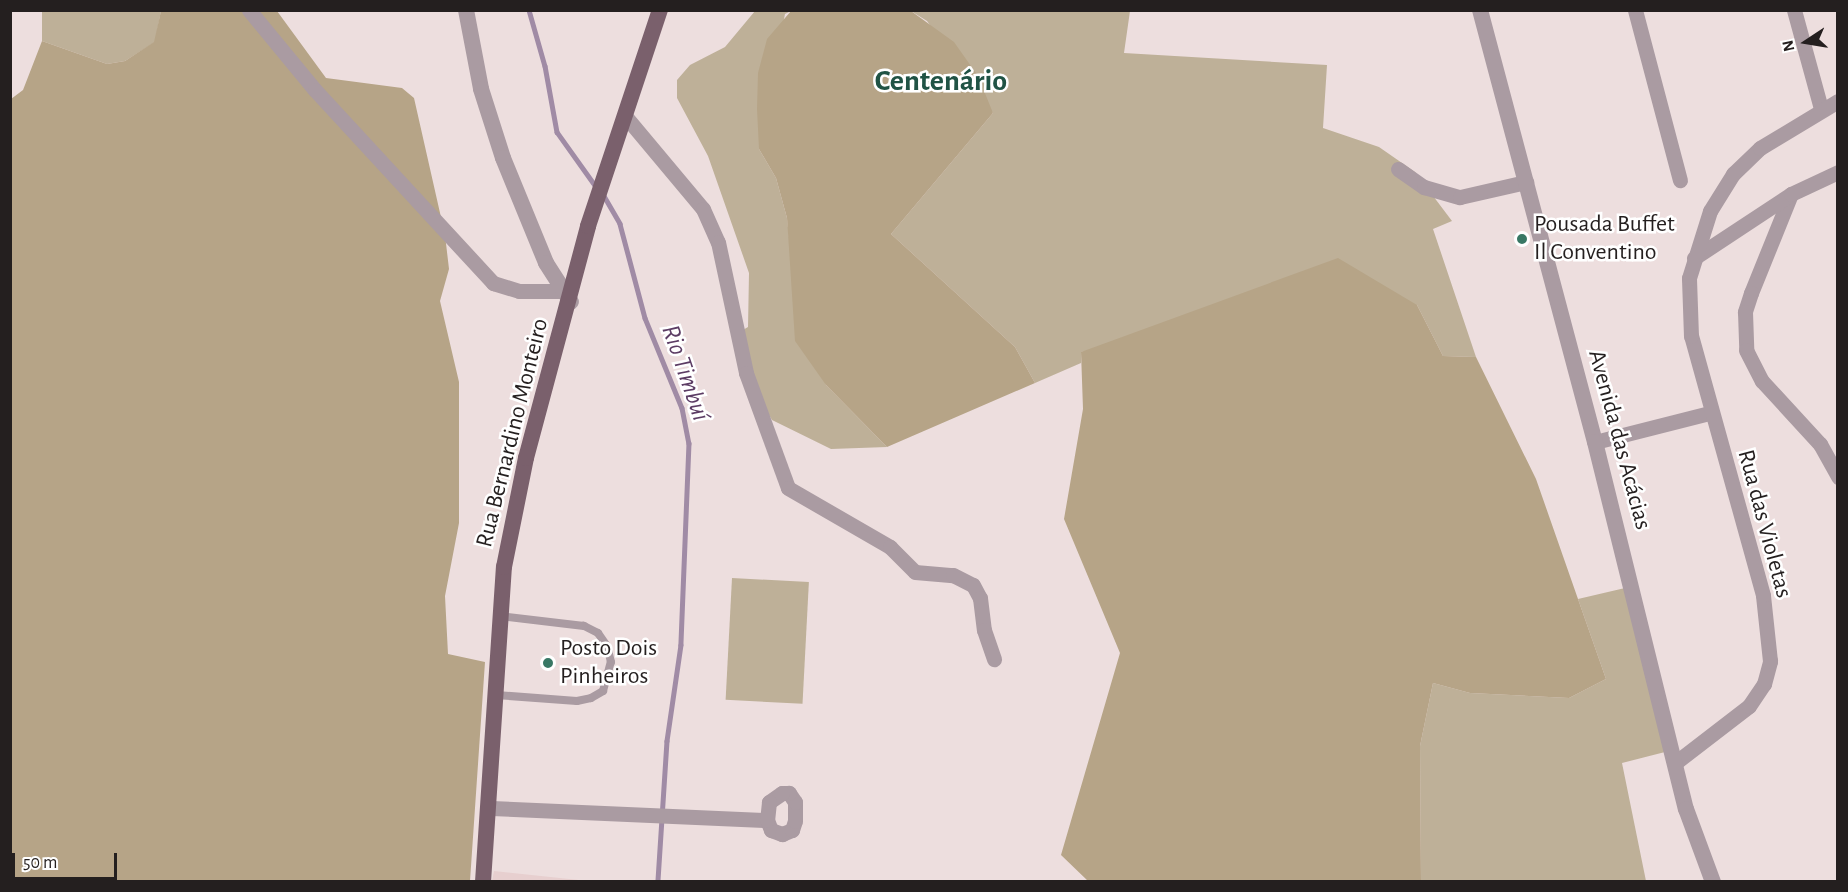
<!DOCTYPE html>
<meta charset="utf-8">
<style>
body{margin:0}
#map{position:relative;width:1848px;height:892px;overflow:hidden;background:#eddede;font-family:"Alegreya Sans",sans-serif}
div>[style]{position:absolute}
.built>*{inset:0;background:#e7cfcf}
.green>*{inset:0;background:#beb098;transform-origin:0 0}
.forest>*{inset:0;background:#b6a487}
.stream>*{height:4.5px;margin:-2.25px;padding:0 2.25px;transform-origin:2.25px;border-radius:2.25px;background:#a08ba5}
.service>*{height:8px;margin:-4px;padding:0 4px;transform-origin:4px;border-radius:4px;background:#aa9ba2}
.minor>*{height:15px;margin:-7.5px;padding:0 7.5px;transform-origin:7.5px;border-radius:7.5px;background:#aa9ba2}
.tertiary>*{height:16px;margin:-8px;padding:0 8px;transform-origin:8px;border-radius:8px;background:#aa9ba2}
.primary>*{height:16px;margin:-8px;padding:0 8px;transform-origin:8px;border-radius:8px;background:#7a606c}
.dots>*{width:16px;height:16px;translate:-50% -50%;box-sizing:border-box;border:3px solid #fff;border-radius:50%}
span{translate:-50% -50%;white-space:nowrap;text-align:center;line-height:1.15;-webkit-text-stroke:5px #fff;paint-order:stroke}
.poi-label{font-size:24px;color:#241f1f}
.left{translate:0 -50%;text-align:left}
.street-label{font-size:24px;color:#241f1f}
.water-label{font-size:26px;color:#5c3c64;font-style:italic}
.district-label{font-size:30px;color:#205345;font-weight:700}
.frame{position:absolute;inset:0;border:12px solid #241f1f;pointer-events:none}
.north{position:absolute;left:1776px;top:12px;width:60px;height:60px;-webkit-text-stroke:4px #fff;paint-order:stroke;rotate:258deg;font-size:16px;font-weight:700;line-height:24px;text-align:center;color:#241f1f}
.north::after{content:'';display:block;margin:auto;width:21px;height:27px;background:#241f1f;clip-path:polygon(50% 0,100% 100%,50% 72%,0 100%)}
.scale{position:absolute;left:12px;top:853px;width:105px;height:27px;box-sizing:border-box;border:3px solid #241f1f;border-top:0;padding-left:8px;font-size:18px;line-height:21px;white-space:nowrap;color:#241f1f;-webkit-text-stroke:4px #fff;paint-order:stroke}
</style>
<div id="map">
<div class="built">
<div style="clip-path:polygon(494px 871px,588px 881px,492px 881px)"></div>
</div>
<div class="green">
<div style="clip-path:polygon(42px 11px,161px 11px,155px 42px,125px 61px,107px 64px,42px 41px)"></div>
<div style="clip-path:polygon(755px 11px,791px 11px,785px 14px,759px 149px,776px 178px,787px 218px,792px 267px,826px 385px,887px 447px,831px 449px,772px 420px,750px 382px,736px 334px,748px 327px,749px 273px,708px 156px,677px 98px,677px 80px,690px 65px,725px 47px)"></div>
<div style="clip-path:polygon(911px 11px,1130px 11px,1124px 53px,1327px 65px,1323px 128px,1379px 147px,1415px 172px,1452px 221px,1433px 229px,1476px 357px,1443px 356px,1417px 305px,1081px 352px,1081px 363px,1035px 383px,1015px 347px,891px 234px,993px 113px,927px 21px)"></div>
<div style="left:732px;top:578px;width:77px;height:122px;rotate:3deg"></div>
<div style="clip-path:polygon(1625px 588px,1665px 752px,1622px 763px,1646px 881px,1421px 882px,1420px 746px,1433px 683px,1470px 693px,1569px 698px,1606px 679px,1578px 599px)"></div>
</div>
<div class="forest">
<div style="clip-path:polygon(161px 11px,277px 11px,326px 78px,402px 88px,414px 98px,445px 235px,449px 269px,440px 301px,459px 382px,459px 523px,445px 596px,448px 654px,485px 662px,470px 881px,11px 882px,11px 99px,23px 90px,42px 41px,107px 64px,125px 61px,154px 42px)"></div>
<div style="clip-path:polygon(791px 11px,911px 11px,954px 42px,978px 76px,993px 113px,891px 234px,1015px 347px,1035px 383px,887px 447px,826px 385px,795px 341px,787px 218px,776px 178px,759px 149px,757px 109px,758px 73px,767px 39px)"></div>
<div style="clip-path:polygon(1338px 258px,1417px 305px,1443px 356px,1476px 357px,1536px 479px,1606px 679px,1569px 698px,1470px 693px,1433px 683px,1420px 746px,1421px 881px,1088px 881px,1061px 855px,1120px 653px,1064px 519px,1083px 409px,1081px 352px)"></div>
</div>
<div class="stream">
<div style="left:529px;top:10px;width:58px;rotate:74.1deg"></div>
<div style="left:545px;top:66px;width:67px;rotate:79.7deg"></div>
<div style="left:557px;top:132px;width:69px;rotate:54.5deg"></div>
<div style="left:603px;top:194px;width:34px;rotate:60deg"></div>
<div style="left:620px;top:224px;width:97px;rotate:75.1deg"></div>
<div style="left:645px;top:318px;width:97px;rotate:67.7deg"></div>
<div style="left:682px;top:408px;width:36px;rotate:79deg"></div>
<div style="left:689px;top:443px;width:202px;rotate:92.3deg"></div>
<div style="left:681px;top:645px;width:97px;rotate:98.3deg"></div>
<div style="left:667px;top:741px;width:141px;rotate:93.7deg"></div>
</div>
<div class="service">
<div style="left:496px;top:695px;width:81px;rotate:4.2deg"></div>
<div style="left:577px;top:701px;width:14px;rotate:-12deg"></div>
<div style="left:591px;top:698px;width:14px;rotate:-30deg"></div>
<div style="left:603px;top:691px;width:30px;rotate:-75deg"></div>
<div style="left:611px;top:662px;width:16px;rotate:-104deg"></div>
<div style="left:607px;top:646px;width:16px;rotate:-125deg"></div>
<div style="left:598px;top:633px;width:16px;rotate:-153deg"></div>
<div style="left:584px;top:626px;width:85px;rotate:-173.2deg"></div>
</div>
<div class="minor">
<div style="left:249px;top:10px;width:104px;rotate:50.5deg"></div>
<div style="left:315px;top:90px;width:263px;rotate:47.3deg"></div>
<div style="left:493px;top:283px;width:27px;rotate:17deg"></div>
<div style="left:519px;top:291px;width:42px"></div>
<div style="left:1635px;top:10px;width:176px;rotate:75.2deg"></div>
<div style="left:1794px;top:10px;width:103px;rotate:74.7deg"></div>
<div style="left:626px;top:117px;width:120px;rotate:50.1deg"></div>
<div style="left:703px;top:209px;width:36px;rotate:66deg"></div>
<div style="left:718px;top:242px;width:134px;rotate:77.9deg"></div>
<div style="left:746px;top:373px;width:122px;rotate:69.9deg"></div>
<div style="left:788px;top:488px;width:118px;rotate:30deg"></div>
<div style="left:890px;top:547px;width:35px;rotate:45deg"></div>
<div style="left:915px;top:572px;width:38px;rotate:5deg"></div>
<div style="left:953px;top:575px;width:22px;rotate:27deg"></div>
<div style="left:973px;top:585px;width:15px;rotate:62deg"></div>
<div style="left:980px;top:598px;width:32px;rotate:83deg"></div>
<div style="left:984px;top:630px;width:31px;rotate:71deg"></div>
<div style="left:1398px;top:169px;width:32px;rotate:35deg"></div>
<div style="left:1424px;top:187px;width:37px;rotate:16deg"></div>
<div style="left:1460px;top:197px;width:68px;rotate:-12.8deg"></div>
<div style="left:1791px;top:194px;width:107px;rotate:112deg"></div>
<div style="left:1751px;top:293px;width:20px;rotate:108deg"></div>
<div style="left:1745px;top:312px;width:38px;rotate:88deg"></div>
<div style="left:1746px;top:350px;width:35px;rotate:63deg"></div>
<div style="left:1762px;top:381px;width:86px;rotate:47.4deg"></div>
<div style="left:1820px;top:444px;width:38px;rotate:61deg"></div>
<div style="left:1694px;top:258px;width:116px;rotate:-33.4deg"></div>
<div style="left:1791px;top:194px;width:52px;rotate:-25.1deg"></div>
<div style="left:1595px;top:442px;width:119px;rotate:-14.2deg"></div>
<div style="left:1675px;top:763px;width:93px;rotate:-37.6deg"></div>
<div style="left:1749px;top:706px;width:27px;rotate:-56deg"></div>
<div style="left:1764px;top:684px;width:24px;rotate:-75deg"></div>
<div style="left:1770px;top:661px;width:66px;rotate:-96.1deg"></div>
<div style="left:1763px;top:595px;width:269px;rotate:-105.5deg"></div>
<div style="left:1691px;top:336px;width:58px;rotate:-92deg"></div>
<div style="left:1689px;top:278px;width:70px;rotate:-72.6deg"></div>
<div style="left:1710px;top:211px;width:44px;rotate:-58.1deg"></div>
<div style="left:1733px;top:174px;width:37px;rotate:-44deg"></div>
<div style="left:1760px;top:148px;width:91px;rotate:-31.1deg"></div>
<div style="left:491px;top:808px;width:276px;rotate:2.5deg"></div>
<div style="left:767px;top:820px;width:11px;rotate:68deg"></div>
<div style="left:771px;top:830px;width:12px;rotate:20deg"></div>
<div style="left:782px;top:834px;width:11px;rotate:-22deg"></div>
<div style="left:792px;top:830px;width:9px;rotate:-72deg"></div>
<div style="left:795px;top:821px;width:19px;rotate:-90deg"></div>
<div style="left:795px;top:802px;width:11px;rotate:-124deg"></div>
<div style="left:789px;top:793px;width:7px;rotate:180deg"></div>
<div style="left:782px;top:793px;width:16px;rotate:145deg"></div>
<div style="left:769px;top:802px;width:18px;rotate:96deg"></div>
</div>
<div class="tertiary">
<div style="left:466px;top:10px;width:80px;rotate:79.2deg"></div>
<div style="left:481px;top:89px;width:72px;rotate:72.3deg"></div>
<div style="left:503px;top:158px;width:113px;rotate:67.7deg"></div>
<div style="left:546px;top:263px;width:46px;rotate:57.3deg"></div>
<div style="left:1480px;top:10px;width:447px;rotate:75.1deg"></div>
<div style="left:1595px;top:442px;width:378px;rotate:76.1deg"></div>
<div style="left:1686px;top:809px;width:78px;rotate:69.7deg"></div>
</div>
<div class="primary">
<div style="left:483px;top:882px;width:316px;rotate:-86.2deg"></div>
<div style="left:504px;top:567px;width:111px;rotate:-78.6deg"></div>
<div style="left:526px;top:458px;width:240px;rotate:-75deg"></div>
<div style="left:588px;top:226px;width:228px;rotate:-71.6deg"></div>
</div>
<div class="dots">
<div style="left:1522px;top:239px;background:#387764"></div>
<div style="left:548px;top:663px;background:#387764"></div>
</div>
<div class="poi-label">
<span class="left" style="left:1534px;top:239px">Pousada Buffet<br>Il Conventino</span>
<span class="left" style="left:560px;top:663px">Posto Dois<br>Pinheiros</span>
</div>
<div class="street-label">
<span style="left:513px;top:433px;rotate:-76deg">Rua Bernardino Monteiro</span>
<span style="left:1619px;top:440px;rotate:75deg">Avenida das Acácias</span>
<span style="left:1764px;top:524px;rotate:75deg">Rua das Violetas</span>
</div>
<div class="water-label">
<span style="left:685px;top:373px;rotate:71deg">Rio Timbuí</span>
</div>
<div class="district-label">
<span style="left:941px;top:81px">Centenário</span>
</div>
<div class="frame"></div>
<div class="north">N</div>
<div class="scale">50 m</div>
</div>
